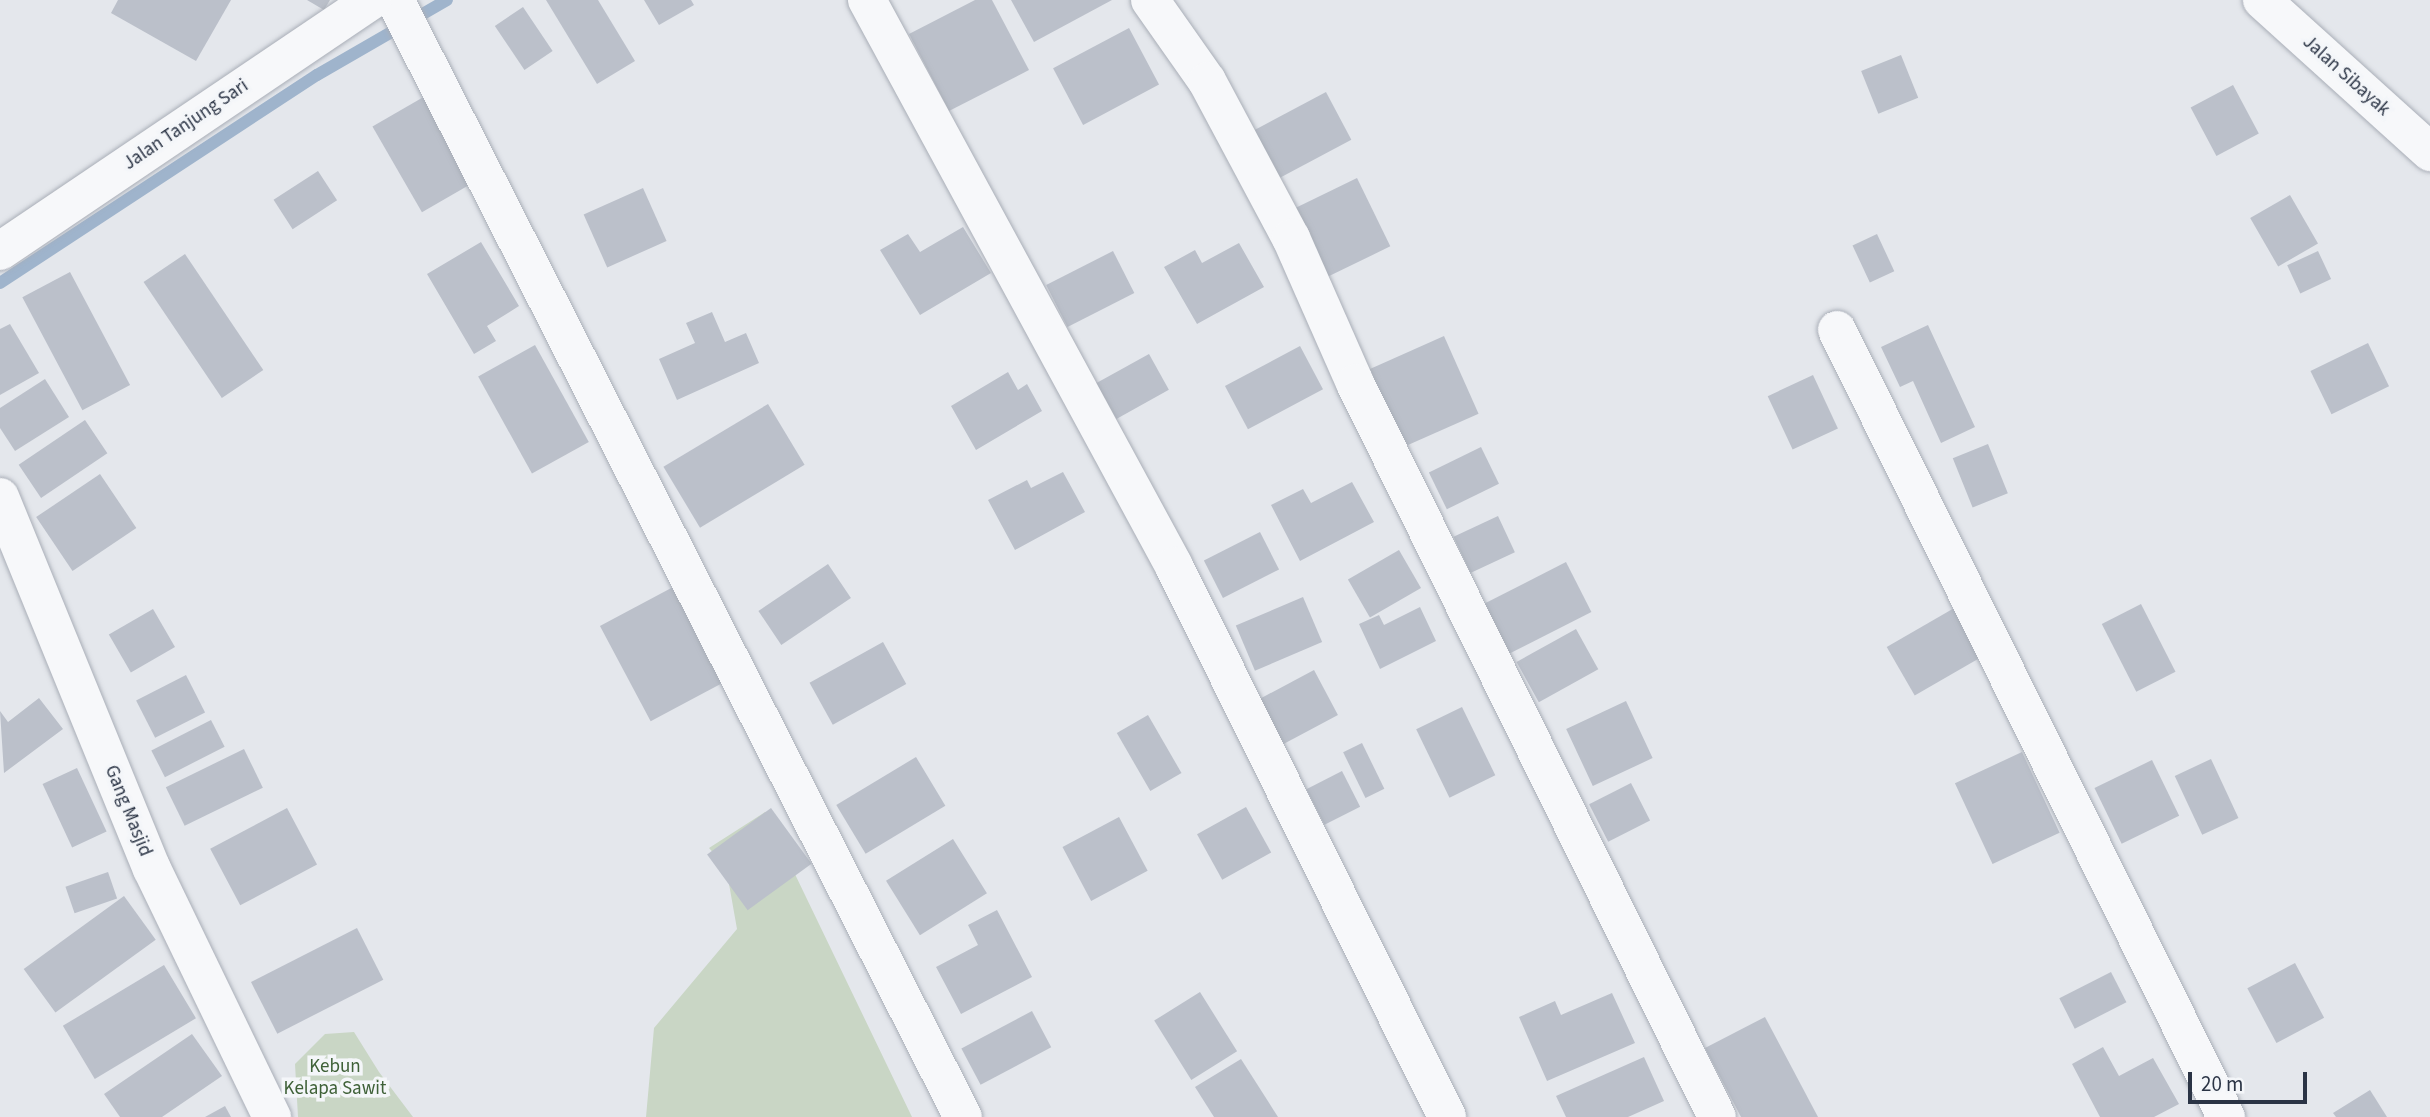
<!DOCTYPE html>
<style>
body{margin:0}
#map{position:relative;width:2430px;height:1117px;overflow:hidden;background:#e4e7ec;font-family:"Source Sans 3",sans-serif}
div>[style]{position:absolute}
.green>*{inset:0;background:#c9d6c5}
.stream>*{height:12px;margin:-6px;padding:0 6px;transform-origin:6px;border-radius:6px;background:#9fb4cc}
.building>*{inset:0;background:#bbc0ca;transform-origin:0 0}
.roads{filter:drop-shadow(0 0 2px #a9aeb7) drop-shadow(0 0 2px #a9aeb7)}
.minor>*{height:38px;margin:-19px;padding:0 19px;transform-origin:19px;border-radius:19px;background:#f7f8fa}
.tertiary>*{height:38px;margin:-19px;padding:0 19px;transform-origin:19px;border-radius:19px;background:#f7f8fa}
span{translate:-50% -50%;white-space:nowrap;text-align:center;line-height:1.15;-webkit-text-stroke:7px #f4f6f9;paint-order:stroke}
.street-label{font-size:19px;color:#2b3445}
.park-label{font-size:19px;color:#3f6138}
.scale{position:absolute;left:2188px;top:1072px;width:119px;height:32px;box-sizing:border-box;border:4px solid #2b3445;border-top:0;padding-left:9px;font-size:21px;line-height:24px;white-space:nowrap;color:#2b3445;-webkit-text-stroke:5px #f4f6f9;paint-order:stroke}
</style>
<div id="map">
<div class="green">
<div style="clip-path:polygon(765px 812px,912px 1117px,646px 1117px,654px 1028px,737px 929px,726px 867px,709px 848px)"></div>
<div style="clip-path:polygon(354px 1032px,379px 1072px,413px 1117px,298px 1117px,295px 1064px,325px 1034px)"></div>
</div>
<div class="stream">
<div style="left:0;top:283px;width:379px;rotate:-33.3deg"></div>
<div style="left:317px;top:75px;width:150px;rotate:-30deg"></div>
</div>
<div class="building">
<div style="clip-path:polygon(118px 0,231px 0,196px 61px,111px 13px)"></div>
<div style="clip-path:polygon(307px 0,330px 0,324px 10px)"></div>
<div style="clip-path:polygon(546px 0,598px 0,635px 61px,597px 84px)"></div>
<div style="clip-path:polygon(644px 0,691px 0,694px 5px,659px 25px)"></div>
<div style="clip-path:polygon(975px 0,992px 0,1029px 70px,949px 111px,909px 34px)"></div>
<div style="clip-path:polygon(1011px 0,1112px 0,1034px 42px)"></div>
<div style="left:523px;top:7px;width:53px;height:34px;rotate:56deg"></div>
<div style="left:1129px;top:28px;width:64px;height:86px;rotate:62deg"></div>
<div style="left:1901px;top:55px;width:46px;height:43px;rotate:68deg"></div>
<div style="left:2233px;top:85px;width:55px;height:48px;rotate:62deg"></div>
<div style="left:1326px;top:92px;width:54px;height:83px;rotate:62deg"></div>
<div style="left:427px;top:95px;width:99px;height:63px;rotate:60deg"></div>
<div style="left:318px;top:171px;width:35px;height:53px;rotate:57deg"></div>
<div style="left:1357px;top:178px;width:76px;height:76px;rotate:64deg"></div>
<div style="left:643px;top:188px;width:58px;height:65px;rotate:66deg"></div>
<div style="left:2290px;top:195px;width:56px;height:46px;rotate:60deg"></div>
<div style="clip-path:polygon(963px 227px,991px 273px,920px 315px,880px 250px,908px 234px,920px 252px)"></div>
<div style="left:1877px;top:234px;width:41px;height:27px;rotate:65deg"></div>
<div style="clip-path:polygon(481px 242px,519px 306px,487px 326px,496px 341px,474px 354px,427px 274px)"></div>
<div style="clip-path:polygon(1239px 243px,1264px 287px,1197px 324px,1164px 267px,1195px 250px,1202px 263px)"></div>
<div style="left:1113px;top:251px;width:47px;height:75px;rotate:63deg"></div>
<div style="left:2318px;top:251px;width:31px;height:34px;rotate:65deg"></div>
<div style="left:185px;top:254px;width:140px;height:50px;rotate:56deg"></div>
<div style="left:70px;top:272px;width:128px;height:54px;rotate:62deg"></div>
<div style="clip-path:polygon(712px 312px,725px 342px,746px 333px,759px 363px,677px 400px,659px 359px,695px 343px,686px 323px)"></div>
<div style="clip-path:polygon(10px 324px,39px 373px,0 395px,0 329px)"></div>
<div style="clip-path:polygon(1928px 325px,1975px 427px,1941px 443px,1913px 381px,1900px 387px,1881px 347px)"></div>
<div style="left:1444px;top:336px;width:85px;height:89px;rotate:66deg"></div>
<div style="left:2368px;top:343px;width:48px;height:64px;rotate:64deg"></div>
<div style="left:535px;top:345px;width:111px;height:65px;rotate:61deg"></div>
<div style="left:1300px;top:346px;width:49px;height:85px;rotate:62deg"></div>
<div style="left:1149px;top:354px;width:41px;height:60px;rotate:61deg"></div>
<div style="clip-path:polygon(1008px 372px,1018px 390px,1027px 384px,1042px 411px,976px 450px,951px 406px)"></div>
<div style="left:1813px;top:375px;width:59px;height:50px;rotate:65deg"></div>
<div style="clip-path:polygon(45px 379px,69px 417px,15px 451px,0 428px,0 408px)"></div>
<div style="left:768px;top:404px;width:71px;height:122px;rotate:59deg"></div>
<div style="left:85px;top:420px;width:40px;height:80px;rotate:56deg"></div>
<div style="left:1988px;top:444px;width:53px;height:38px;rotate:68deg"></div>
<div style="left:1481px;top:447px;width:41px;height:58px;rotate:64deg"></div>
<div style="clip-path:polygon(1063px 472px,1085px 512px,1015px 550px,988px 500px,1027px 480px,1031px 488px)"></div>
<div style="left:100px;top:474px;width:65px;height:77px;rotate:56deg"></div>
<div style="clip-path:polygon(1352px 482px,1374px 522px,1300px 561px,1271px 505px,1303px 489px,1311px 503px)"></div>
<div style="left:1498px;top:516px;width:40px;height:49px;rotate:65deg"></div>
<div style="left:1260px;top:532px;width:42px;height:63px;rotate:63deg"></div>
<div style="left:1399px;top:550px;width:44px;height:59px;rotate:60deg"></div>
<div style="left:1566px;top:562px;width:56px;height:93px;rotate:63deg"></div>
<div style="left:828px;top:564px;width:41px;height:84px;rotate:56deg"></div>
<div style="left:675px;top:586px;width:108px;height:85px;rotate:62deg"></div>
<div style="left:1303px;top:597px;width:49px;height:73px;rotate:67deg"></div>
<div style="left:2141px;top:604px;width:76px;height:44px;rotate:63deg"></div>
<div style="clip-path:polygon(1420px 607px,1436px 641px,1380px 669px,1359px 624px,1379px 615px,1384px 625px)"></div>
<div style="left:1956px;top:607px;width:56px;height:80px;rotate:60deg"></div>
<div style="left:153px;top:609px;width:44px;height:51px;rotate:60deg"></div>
<div style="left:1576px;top:629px;width:46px;height:68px;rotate:61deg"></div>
<div style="left:883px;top:642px;width:48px;height:84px;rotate:61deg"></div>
<div style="left:1314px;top:670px;width:51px;height:68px;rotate:62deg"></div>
<div style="left:186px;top:675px;width:42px;height:56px;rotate:63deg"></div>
<div style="clip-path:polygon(39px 698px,63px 729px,4px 773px,0 711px,8px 722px)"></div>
<div style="left:1626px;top:701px;width:63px;height:66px;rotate:65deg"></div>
<div style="left:1462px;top:707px;width:76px;height:51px;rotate:64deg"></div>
<div style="left:1148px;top:715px;width:67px;height:36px;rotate:60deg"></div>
<div style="left:211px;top:720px;width:30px;height:67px;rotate:63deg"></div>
<div style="left:1362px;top:743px;width:51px;height:21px;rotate:64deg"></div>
<div style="left:244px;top:749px;width:43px;height:87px;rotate:64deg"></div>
<div style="left:2022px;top:752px;width:89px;height:74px;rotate:65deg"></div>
<div style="left:916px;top:757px;width:57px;height:93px;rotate:59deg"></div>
<div style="left:2211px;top:759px;width:65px;height:40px;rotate:65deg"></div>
<div style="left:2152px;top:760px;width:62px;height:64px;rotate:64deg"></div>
<div style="left:77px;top:768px;width:70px;height:38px;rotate:65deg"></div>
<div style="left:1342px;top:771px;width:40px;height:40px;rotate:63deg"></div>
<div style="left:1631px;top:783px;width:42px;height:47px;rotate:63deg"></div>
<div style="left:1246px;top:807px;width:52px;height:56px;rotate:61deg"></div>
<div style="left:287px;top:808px;width:64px;height:87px;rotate:62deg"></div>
<div style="left:771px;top:808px;width:69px;height:79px;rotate:54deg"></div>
<div style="left:1119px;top:817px;width:61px;height:64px;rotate:62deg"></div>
<div style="left:953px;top:839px;width:64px;height:79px;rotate:58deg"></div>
<div style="left:108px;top:872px;width:28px;height:45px;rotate:71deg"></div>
<div style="left:124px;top:896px;width:54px;height:124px;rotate:54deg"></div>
<div style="clip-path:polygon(997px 910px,1032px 977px,961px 1014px,936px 967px,978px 945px,968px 925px)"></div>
<div style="left:357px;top:928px;width:58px;height:119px;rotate:63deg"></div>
<div style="left:2295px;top:963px;width:62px;height:54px;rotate:62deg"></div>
<div style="left:164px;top:965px;width:62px;height:118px;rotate:59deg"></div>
<div style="left:2111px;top:972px;width:34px;height:58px;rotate:63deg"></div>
<div style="left:1200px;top:992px;width:70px;height:54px;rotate:58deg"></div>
<div style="clip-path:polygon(1612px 993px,1635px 1043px,1547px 1081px,1519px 1017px,1555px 1001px,1561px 1015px)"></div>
<div style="left:1032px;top:1011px;width:41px;height:80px;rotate:62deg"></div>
<div style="clip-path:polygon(1765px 1017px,1818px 1117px,1741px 1117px,1705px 1048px)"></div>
<div style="clip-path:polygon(192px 1034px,222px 1076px,162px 1117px,120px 1117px,104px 1094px)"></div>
<div style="clip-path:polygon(2103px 1047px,2119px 1076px,2153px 1058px,2179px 1104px,2154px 1117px,2100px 1117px,2072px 1064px)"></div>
<div style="clip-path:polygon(1644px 1057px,1664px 1101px,1628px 1117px,1566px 1117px,1556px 1096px)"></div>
<div style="clip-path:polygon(1241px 1059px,1278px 1117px,1214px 1117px,1195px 1087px)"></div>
<div style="clip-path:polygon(2370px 1090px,2387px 1117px,2336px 1117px,2333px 1113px)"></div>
<div style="clip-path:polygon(225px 1106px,231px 1117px,205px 1117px)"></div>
</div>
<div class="roads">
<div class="minor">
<div style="left:395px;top:0;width:1253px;rotate:63.05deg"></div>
<div style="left:867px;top:0;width:644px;rotate:61.52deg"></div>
<div style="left:1174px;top:566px;width:615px;rotate:63.64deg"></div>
<div style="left:1150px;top:0;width:99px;rotate:54.9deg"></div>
<div style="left:1207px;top:81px;width:178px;rotate:61.9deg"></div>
<div style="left:1291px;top:238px;width:158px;rotate:66.2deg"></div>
<div style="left:1355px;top:383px;width:818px;rotate:63.75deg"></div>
<div style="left:0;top:251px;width:449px;rotate:-34deg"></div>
<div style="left:1837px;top:330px;width:878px;rotate:63.7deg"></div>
<div style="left:0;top:497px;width:402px;rotate:67.8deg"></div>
<div style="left:152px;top:869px;width:276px;rotate:64.2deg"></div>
</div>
<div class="tertiary">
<div style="left:2262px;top:0;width:227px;rotate:42.1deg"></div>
</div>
</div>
<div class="street-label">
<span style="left:2346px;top:76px;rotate:42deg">Jalan Sibayak</span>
<span style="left:186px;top:125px;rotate:-34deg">Jalan Tanjung Sari</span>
<span style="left:128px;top:811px;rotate:68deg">Gang Masjid</span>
</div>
<div class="park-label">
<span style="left:335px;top:1078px">Kebun<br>Kelapa Sawit</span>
</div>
<div class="scale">20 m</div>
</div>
